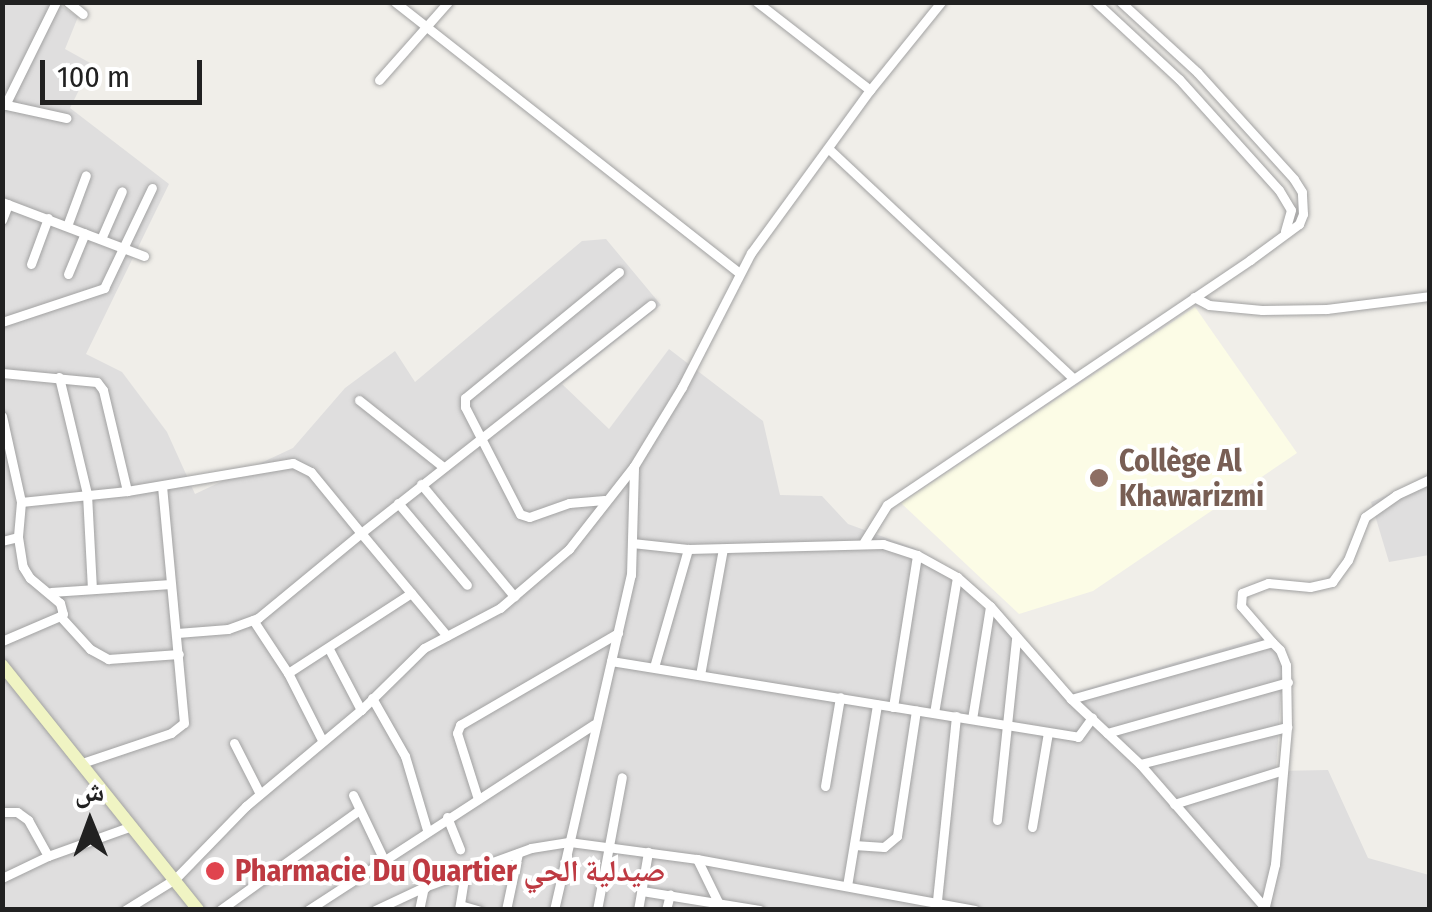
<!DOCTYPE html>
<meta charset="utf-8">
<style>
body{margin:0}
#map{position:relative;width:1432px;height:912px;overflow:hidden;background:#f0eee9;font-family:"Fira Sans Condensed","Noto Naskh Arabic",sans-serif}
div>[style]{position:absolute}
.residential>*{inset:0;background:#dfdede}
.education>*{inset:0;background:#fcfce6}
.roads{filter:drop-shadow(0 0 2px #a2a2a2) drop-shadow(0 0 2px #a2a2a2)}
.street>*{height:9px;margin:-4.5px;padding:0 4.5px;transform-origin:4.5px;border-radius:4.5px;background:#fff}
.secondary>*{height:12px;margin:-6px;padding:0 6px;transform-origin:6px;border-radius:6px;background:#f0f4c3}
.dots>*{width:28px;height:28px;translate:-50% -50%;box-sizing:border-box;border:5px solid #fff;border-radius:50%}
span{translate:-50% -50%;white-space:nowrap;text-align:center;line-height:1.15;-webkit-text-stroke:8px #fff;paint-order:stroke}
.education-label{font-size:30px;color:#785e54;font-weight:700}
.left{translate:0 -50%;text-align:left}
.health-label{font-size:30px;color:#be3a42;font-weight:700}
.frame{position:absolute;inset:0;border:5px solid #212121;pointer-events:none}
.north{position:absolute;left:40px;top:772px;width:100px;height:100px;-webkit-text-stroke:8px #fff;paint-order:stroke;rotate:359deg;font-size:28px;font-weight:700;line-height:40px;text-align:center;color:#212121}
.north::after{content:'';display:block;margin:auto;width:35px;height:45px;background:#212121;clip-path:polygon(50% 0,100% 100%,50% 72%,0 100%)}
.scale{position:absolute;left:40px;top:60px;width:162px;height:45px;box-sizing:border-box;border:5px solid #212121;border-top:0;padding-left:12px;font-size:30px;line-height:35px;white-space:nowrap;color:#212121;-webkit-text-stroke:8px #fff;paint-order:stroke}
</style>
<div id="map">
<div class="residential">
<div style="clip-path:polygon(2px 3px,57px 3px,78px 17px,65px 49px,92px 64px,70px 108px,169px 184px,86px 354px,122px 372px,167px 432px,195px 494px,293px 448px,345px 388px,395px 351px,415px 382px,582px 241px,606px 239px,661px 305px,562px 384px,609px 429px,669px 349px,763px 421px,780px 495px,822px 496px,848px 524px,914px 548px,961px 586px,1069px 694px,1272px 634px,1283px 662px,1276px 771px,1328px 770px,1368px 858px,1429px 875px,1429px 909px,3px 909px)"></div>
<div style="clip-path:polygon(1429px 477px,1429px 555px,1389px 562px,1371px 502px)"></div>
</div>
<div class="education">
<div style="clip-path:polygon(1195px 307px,1297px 453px,1093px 591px,1019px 614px,901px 503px)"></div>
</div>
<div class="roads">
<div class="street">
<div style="left:68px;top:2px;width:19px;rotate:39deg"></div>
<div style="left:395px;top:2px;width:438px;rotate:38.2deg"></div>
<div style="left:757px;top:2px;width:143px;rotate:37.9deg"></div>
<div style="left:1096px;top:2px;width:113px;rotate:42.9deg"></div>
<div style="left:1179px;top:79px;width:149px;rotate:48deg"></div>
<div style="left:1279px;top:190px;width:23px;rotate:59deg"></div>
<div style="left:1291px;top:210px;width:22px;rotate:106deg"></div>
<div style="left:379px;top:80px;width:104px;rotate:-48.5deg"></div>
<div style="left:2px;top:104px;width:66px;rotate:12.3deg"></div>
<div style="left:5px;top:105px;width:115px;rotate:-63.7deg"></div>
<div style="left:829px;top:149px;width:333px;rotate:43.2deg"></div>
<div style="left:2px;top:202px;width:152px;rotate:20.8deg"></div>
<div style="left:2px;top:220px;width:17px;rotate:-69deg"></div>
<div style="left:67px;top:226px;width:54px;rotate:-69.6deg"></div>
<div style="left:101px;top:239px;width:52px;rotate:-66.4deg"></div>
<div style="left:31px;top:264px;width:49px;rotate:-69.7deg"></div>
<div style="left:68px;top:274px;width:44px;rotate:-67.5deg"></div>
<div style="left:1194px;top:297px;width:17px;rotate:28deg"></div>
<div style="left:1209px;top:305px;width:53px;rotate:5.4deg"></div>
<div style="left:1262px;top:310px;width:65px;rotate:-0.9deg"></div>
<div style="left:1327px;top:309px;width:104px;rotate:-7.2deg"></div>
<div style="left:2px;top:322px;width:108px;rotate:-18.4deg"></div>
<div style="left:104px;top:288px;width:111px;rotate:-64.4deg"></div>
<div style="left:2px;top:373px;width:95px;rotate:5.4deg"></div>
<div style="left:97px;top:382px;width:10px;rotate:53deg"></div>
<div style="left:103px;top:390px;width:104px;rotate:76.6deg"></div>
<div style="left:59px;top:377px;width:120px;rotate:76.5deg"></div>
<div style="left:87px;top:494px;width:95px;rotate:87deg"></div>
<div style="left:359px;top:400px;width:106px;rotate:38.5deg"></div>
<div style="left:2px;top:416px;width:88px;rotate:77.5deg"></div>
<div style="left:21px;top:502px;width:35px;rotate:95deg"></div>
<div style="left:18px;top:537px;width:30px;rotate:81deg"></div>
<div style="left:23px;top:567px;width:13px;rotate:58deg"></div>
<div style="left:30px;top:578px;width:39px;rotate:40deg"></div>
<div style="left:60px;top:603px;width:11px;rotate:75deg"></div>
<div style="left:63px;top:614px;width:4px;rotate:146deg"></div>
<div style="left:60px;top:616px;width:45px;rotate:47.7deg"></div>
<div style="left:90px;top:649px;width:21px;rotate:29deg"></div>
<div style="left:108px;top:659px;width:71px;rotate:-4deg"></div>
<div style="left:421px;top:484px;width:146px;rotate:50.3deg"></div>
<div style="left:604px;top:500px;width:35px;rotate:175deg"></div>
<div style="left:569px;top:503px;width:42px;rotate:160.7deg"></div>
<div style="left:529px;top:517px;width:9px;rotate:-162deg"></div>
<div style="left:520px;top:514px;width:120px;rotate:-117.2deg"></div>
<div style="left:465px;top:407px;width:9px;rotate:-90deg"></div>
<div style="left:465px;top:398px;width:199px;rotate:-39.3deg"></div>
<div style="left:21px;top:502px;width:107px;rotate:-5.9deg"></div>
<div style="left:127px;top:491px;width:168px;rotate:-9.6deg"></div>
<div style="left:293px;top:463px;width:20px;rotate:27deg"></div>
<div style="left:311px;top:472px;width:79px;rotate:50.7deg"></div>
<div style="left:361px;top:533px;width:369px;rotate:-38.2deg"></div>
<div style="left:398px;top:503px;width:107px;rotate:49.9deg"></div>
<div style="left:2px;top:541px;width:16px;rotate:-14deg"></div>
<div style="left:864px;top:542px;width:44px;rotate:-58.1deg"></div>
<div style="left:887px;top:505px;width:438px;rotate:-34deg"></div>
<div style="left:1250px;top:260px;width:61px;rotate:-36.3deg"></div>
<div style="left:1299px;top:224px;width:11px;rotate:-68deg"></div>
<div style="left:1303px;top:214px;width:22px;rotate:-93deg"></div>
<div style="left:1302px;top:192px;width:15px;rotate:-122deg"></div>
<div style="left:1294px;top:179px;width:144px;rotate:-132.2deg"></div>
<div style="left:1197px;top:72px;width:103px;rotate:-137.4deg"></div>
<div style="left:632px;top:543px;width:56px;rotate:6.1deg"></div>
<div style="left:688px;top:549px;width:195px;rotate:-1.5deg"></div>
<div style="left:883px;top:544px;width:36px;rotate:18deg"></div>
<div style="left:917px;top:555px;width:46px;rotate:28.8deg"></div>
<div style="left:957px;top:577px;width:44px;rotate:41.3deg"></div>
<div style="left:990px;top:606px;width:123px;rotate:48.9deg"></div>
<div style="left:1071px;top:699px;width:95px;rotate:43.3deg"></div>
<div style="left:1140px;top:764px;width:194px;rotate:49deg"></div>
<div style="left:51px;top:592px;width:120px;rotate:-3.8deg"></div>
<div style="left:253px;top:620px;width:64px;rotate:56.6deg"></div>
<div style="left:177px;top:633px;width:51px;rotate:-4.5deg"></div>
<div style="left:228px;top:629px;width:32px;rotate:-20deg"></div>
<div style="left:258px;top:618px;width:134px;rotate:-39.5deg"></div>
<div style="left:361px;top:533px;width:134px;rotate:50.1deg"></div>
<div style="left:2px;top:641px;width:63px;rotate:-23.3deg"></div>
<div style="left:1272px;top:642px;width:48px;rotate:-130.7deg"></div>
<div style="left:1241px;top:606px;width:13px;rotate:-86deg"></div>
<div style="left:1242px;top:593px;width:28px;rotate:-21deg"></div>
<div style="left:1268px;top:583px;width:42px;rotate:5.4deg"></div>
<div style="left:1310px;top:587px;width:23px;rotate:-13deg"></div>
<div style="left:1332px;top:582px;width:27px;rotate:-54deg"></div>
<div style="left:1348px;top:560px;width:46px;rotate:-68.4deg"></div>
<div style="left:1365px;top:517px;width:38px;rotate:-35deg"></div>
<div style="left:1396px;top:495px;width:38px;rotate:-25deg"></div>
<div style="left:329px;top:649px;width:69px;rotate:62.3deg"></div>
<div style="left:611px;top:661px;width:473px;rotate:9.2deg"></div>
<div style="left:1078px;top:737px;width:24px;rotate:-54deg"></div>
<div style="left:654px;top:667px;width:123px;rotate:-73.9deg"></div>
<div style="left:700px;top:675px;width:128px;rotate:-79.7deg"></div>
<div style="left:372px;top:698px;width:67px;rotate:60.4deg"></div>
<div style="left:405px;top:756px;width:77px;rotate:73.4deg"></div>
<div style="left:1071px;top:699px;width:209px;rotate:-15.8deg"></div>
<div style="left:1272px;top:642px;width:11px;rotate:45deg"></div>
<div style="left:1280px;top:650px;width:16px;rotate:68deg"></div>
<div style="left:1286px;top:665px;width:62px;rotate:89.1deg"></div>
<div style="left:1287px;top:727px;width:138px;rotate:95deg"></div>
<div style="left:1275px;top:864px;width:47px;rotate:103.4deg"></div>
<div style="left:893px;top:707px;width:154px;rotate:-81deg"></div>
<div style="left:934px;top:713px;width:138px;rotate:-80.4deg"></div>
<div style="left:972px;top:719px;width:114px;rotate:-80.9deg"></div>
<div style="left:1107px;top:733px;width:188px;rotate:-15.7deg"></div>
<div style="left:322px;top:740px;width:75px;rotate:-116.9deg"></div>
<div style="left:288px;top:673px;width:147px;rotate:-33deg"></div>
<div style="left:234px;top:743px;width:57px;rotate:63deg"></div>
<div style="left:82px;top:763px;width:94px;rotate:-18.6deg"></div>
<div style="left:171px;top:733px;width:16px;rotate:-38deg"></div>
<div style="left:184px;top:723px;width:238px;rotate:-95.3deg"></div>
<div style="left:1140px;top:764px;width:152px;rotate:-14.1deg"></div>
<div style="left:825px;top:786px;width:90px;rotate:-80.4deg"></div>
<div style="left:353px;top:795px;width:72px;rotate:64.5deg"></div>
<div style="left:477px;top:796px;width:66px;rotate:-107.6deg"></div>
<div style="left:457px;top:733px;width:9px;rotate:-69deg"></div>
<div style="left:460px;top:725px;width:183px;rotate:-30.2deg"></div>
<div style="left:1174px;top:804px;width:114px;rotate:-17.3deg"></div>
<div style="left:2px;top:812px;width:15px"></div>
<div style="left:17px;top:812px;width:14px;rotate:36deg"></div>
<div style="left:28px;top:820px;width:41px;rotate:60.9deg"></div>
<div style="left:447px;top:817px;width:35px;rotate:68deg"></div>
<div style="left:997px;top:820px;width:182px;rotate:-84deg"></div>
<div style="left:1032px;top:827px;width:96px;rotate:-80.4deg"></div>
<div style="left:854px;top:845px;width:30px;rotate:4deg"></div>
<div style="left:884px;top:847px;width:17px;rotate:-40deg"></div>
<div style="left:897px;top:836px;width:127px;rotate:-81.4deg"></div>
<div style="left:697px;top:859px;width:57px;rotate:63.9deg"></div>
<div style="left:2px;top:878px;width:51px;rotate:-25.6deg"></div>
<div style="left:48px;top:856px;width:89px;rotate:-19.7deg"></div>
<div style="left:847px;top:886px;width:184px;rotate:-80.6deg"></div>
<div style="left:642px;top:891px;width:119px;rotate:9.2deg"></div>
<div style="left:460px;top:905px;width:19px;rotate:16deg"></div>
<div style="left:125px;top:910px;width:59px;rotate:-31.8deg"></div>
<div style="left:175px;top:879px;width:102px;rotate:-45.8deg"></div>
<div style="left:246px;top:806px;width:150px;rotate:-39.9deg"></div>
<div style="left:361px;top:710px;width:88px;rotate:-44.5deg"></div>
<div style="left:424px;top:648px;width:86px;rotate:-27.8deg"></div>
<div style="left:500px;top:608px;width:91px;rotate:-40.5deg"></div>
<div style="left:569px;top:549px;width:105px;rotate:-51.9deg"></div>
<div style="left:634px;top:466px;width:92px;rotate:-58.7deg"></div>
<div style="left:682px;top:387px;width:151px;rotate:-62.8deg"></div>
<div style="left:751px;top:253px;width:202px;rotate:-53.9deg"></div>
<div style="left:870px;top:90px;width:113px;rotate:-51.1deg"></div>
<div style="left:220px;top:910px;width:170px;rotate:-35.7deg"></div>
<div style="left:308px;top:910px;width:341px;rotate:-33deg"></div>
<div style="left:375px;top:910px;width:54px;rotate:-25.1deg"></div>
<div style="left:419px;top:910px;width:24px;rotate:-78deg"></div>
<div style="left:424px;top:887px;width:114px;rotate:-20deg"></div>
<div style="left:531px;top:848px;width:38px;rotate:-9deg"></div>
<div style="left:569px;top:842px;width:129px;rotate:7.6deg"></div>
<div style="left:697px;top:859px;width:282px;rotate:10.4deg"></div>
<div style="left:459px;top:910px;width:39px;rotate:-81deg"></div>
<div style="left:506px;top:910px;width:58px;rotate:-78.1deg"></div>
<div style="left:554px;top:910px;width:344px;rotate:-77.1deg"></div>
<div style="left:631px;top:575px;width:109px;rotate:-88.4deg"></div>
<div style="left:597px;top:910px;width:135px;rotate:-79.4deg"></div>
<div style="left:638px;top:910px;width:59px;rotate:-80.2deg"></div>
<div style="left:666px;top:910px;width:16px;rotate:-76deg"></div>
<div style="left:936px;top:910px;width:195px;rotate:-84.1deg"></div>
</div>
<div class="secondary">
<div style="left:2px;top:665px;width:314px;rotate:51.3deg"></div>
</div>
</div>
<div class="dots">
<div style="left:1099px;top:478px;background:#8d6e63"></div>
<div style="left:215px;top:871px;background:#e0444e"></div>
</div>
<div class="education-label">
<span class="left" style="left:1119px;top:478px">Collège Al<br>Khawarizmi</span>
</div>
<div class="health-label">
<span class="left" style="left:235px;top:871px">Pharmacie Du Quartier صيدلية الحي</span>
</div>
<div class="frame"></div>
<div class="north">ش</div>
<div class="scale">100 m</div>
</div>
